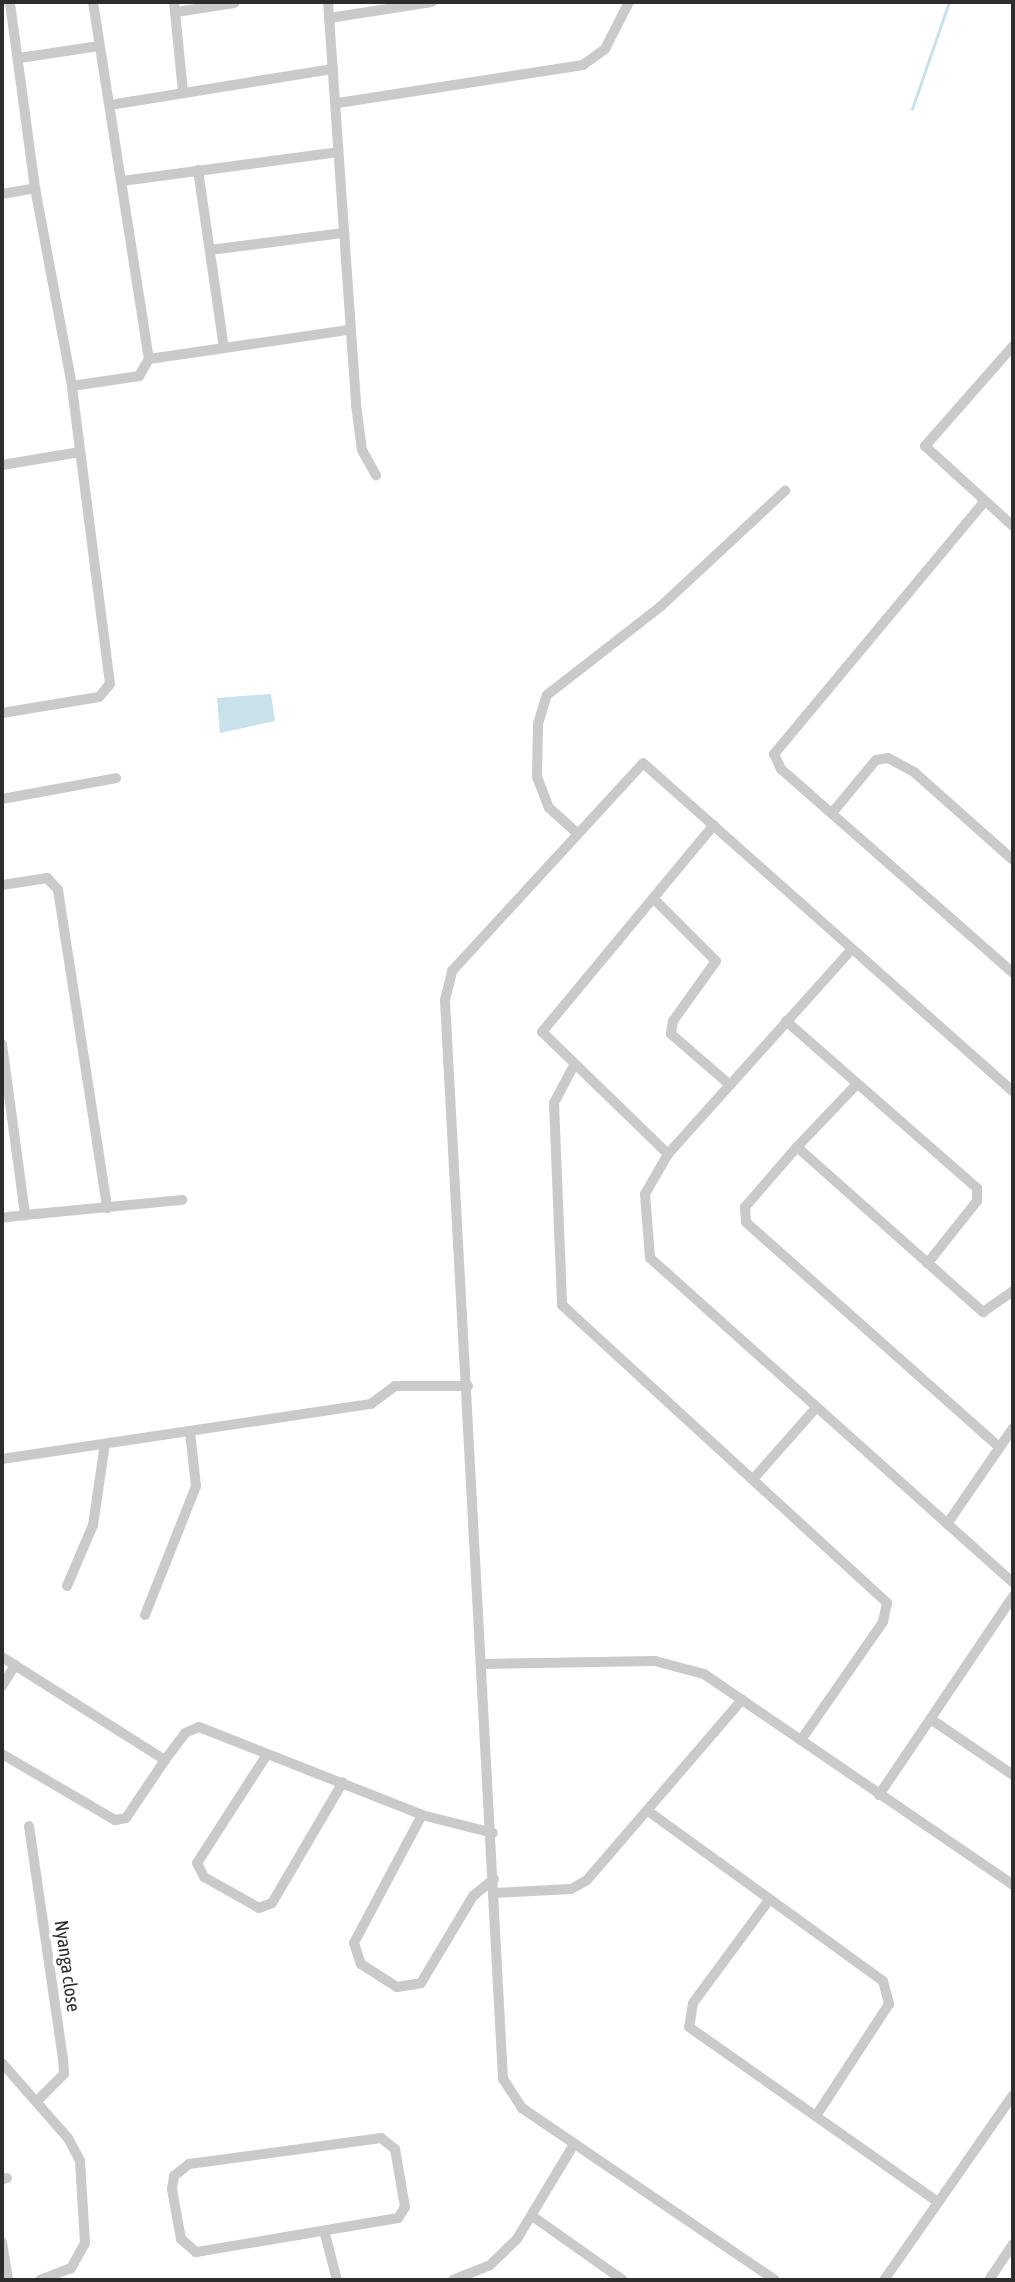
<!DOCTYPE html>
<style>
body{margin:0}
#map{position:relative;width:1015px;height:2282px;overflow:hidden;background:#fff;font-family:"Asap Condensed",sans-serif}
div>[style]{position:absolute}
.water>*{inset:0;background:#c7e2eb}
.stream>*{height:2.5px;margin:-1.25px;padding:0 1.25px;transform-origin:1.25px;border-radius:1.25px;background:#c7e2eb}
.minor>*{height:10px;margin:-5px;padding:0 5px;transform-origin:5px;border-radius:5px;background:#cacaca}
span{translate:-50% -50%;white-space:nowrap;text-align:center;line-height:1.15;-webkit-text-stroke:7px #fff;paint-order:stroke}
.street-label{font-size:19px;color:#2d2d2d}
.frame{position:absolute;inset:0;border:4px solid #2d2d2d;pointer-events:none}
</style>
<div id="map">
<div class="water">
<div style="clip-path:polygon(271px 694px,275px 721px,220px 733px,217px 698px)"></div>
</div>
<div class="stream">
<div style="left:912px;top:109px;width:113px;rotate:-70.9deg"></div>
</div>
<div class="minor">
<div style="left:93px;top:2px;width:361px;rotate:81.1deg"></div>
<div style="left:149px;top:359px;width:202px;rotate:-8.3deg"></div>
<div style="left:174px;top:2px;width:90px;rotate:84.3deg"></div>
<div style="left:328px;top:2px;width:404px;rotate:86deg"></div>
<div style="left:356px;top:405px;width:45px;rotate:82.4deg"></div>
<div style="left:362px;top:450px;width:29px;rotate:61deg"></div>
<div style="left:176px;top:12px;width:59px;rotate:-8.8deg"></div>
<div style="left:329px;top:18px;width:104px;rotate:-8.8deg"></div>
<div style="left:19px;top:58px;width:81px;rotate:-8.5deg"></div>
<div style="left:338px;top:103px;width:248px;rotate:-8.8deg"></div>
<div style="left:583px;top:65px;width:27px;rotate:-36deg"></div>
<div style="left:605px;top:49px;width:53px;rotate:-62.9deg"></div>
<div style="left:110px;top:105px;width:226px;rotate:-9.2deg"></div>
<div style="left:198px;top:170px;width:180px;rotate:81.7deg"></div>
<div style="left:122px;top:181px;width:218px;rotate:-7.6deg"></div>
<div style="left:35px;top:188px;width:201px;rotate:79.4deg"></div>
<div style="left:72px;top:386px;width:68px;rotate:-8.5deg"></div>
<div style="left:139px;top:376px;width:20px;rotate:-60deg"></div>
<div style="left:2px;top:194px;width:34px;rotate:-10deg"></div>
<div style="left:35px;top:188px;width:188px;rotate:-97.7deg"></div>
<div style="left:210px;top:250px;width:133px;rotate:-7.3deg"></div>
<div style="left:1013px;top:346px;width:133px;rotate:131.3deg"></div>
<div style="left:925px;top:446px;width:119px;rotate:42.3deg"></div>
<div style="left:2px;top:465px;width:79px;rotate:-9.5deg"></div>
<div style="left:984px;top:502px;width:328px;rotate:129.8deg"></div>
<div style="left:774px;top:754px;width:17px;rotate:65deg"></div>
<div style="left:781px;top:769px;width:309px;rotate:41.3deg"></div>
<div style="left:2px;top:713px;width:98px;rotate:-9.4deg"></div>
<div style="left:99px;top:697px;width:17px;rotate:-50deg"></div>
<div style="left:110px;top:684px;width:300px;rotate:-97.3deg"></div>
<div style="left:2px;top:799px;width:116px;rotate:-10.4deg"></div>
<div style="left:832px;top:813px;width:69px;rotate:-50.3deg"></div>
<div style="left:876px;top:760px;width:12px;rotate:-9deg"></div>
<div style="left:888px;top:758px;width:30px;rotate:28deg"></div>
<div style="left:914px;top:772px;width:132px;rotate:41.6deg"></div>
<div style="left:577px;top:833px;width:38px;rotate:-138deg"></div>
<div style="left:549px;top:808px;width:33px;rotate:-111deg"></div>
<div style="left:537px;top:777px;width:53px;rotate:-88.9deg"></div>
<div style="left:538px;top:724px;width:30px;rotate:-73deg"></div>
<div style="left:547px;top:695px;width:143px;rotate:-37.9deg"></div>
<div style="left:660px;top:607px;width:171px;rotate:-42.9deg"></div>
<div style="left:2px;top:885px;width:46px;rotate:-8.8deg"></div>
<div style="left:47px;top:878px;width:16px;rotate:47deg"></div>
<div style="left:58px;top:890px;width:322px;rotate:81.2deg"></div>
<div style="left:653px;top:898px;width:89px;rotate:45deg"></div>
<div style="left:716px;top:961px;width:74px;rotate:125.6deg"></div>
<div style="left:673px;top:1021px;width:13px;rotate:99deg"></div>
<div style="left:671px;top:1034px;width:78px;rotate:40.8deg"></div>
<div style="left:852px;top:949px;width:275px;rotate:131.9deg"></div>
<div style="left:668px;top:1154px;width:46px;rotate:119.9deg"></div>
<div style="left:645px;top:1194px;width:64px;rotate:85.5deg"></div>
<div style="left:650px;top:1258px;width:487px;rotate:41.8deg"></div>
<div style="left:786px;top:1021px;width:254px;rotate:41.2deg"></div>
<div style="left:977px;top:1188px;width:13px;rotate:90deg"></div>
<div style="left:977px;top:1201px;width:80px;rotate:128.4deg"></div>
<div style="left:2px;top:1044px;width:173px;rotate:82.3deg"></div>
<div style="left:25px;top:1215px;width:23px;rotate:173deg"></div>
<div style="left:573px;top:1067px;width:41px;rotate:117.8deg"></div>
<div style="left:554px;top:1103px;width:202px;rotate:87.7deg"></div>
<div style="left:562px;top:1305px;width:441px;rotate:42.5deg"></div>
<div style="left:887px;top:1603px;width:19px;rotate:102deg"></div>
<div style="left:883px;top:1622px;width:144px;rotate:124.8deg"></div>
<div style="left:797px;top:1147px;width:87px;rotate:-46.4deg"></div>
<div style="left:668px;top:1154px;width:175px;rotate:-135.9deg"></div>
<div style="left:542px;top:1032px;width:269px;rotate:-50.3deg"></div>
<div style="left:25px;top:1215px;width:158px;rotate:-5.5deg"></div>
<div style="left:998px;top:1446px;width:337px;rotate:-138.4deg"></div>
<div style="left:746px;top:1222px;width:15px;rotate:-94deg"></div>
<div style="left:745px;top:1207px;width:79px;rotate:-49.1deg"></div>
<div style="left:797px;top:1147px;width:249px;rotate:41.6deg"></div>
<div style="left:983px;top:1312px;width:37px;rotate:-35deg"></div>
<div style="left:2px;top:1459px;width:373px;rotate:-8.5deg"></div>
<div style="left:371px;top:1404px;width:30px;rotate:-37deg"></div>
<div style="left:395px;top:1386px;width:73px"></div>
<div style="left:755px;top:1477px;width:91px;rotate:-48.6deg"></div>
<div style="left:947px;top:1524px;width:116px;rotate:-55.5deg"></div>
<div style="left:67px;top:1586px;width:66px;rotate:-66.9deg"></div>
<div style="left:93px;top:1525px;width:82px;rotate:-81.6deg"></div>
<div style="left:145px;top:1615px;width:139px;rotate:-68.4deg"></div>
<div style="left:196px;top:1486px;width:54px;rotate:-96.3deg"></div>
<div style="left:2px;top:1657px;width:193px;rotate:32.3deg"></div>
<div style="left:165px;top:1760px;width:34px;rotate:-53deg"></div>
<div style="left:185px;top:1733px;width:15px;rotate:-23deg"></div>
<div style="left:199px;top:1727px;width:240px;rotate:21.5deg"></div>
<div style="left:422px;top:1815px;width:73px;rotate:14.2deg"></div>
<div style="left:483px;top:1664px;width:172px;rotate:-1deg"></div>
<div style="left:655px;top:1661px;width:51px;rotate:14.9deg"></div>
<div style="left:704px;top:1674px;width:374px;rotate:34.3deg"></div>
<div style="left:2px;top:1686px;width:25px;rotate:-58deg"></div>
<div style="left:932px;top:1720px;width:98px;rotate:34.2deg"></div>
<div style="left:2px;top:1754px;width:131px;rotate:30.3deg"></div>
<div style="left:115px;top:1820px;width:11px;rotate:-10deg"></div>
<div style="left:126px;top:1818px;width:70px;rotate:-56.1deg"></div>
<div style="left:266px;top:1756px;width:127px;rotate:122.8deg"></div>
<div style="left:197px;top:1863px;width:16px;rotate:63deg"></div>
<div style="left:204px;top:1877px;width:63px;rotate:29.4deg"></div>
<div style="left:259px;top:1908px;width:14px;rotate:-21deg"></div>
<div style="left:272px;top:1903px;width:140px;rotate:-59.6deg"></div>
<div style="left:879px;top:1795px;width:240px;rotate:-56deg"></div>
<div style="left:648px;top:1811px;width:290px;rotate:35.9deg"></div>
<div style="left:883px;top:1981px;width:24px;rotate:75deg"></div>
<div style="left:889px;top:2004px;width:134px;rotate:123.1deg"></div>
<div style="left:422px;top:1815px;width:145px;rotate:118deg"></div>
<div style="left:354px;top:1943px;width:22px;rotate:72deg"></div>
<div style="left:361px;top:1964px;width:43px;rotate:32.6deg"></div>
<div style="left:397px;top:1987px;width:24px;rotate:-9deg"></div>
<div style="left:421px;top:1983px;width:101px;rotate:-59.1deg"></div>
<div style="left:473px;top:1896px;width:27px;rotate:-39deg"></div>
<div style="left:29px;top:1826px;width:234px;rotate:81.7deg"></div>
<div style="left:63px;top:2058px;width:16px;rotate:86deg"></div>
<div style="left:64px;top:2074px;width:38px;rotate:135deg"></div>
<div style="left:493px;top:1893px;width:78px;rotate:-2.9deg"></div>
<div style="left:571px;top:1889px;width:18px;rotate:-29deg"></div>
<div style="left:587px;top:1880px;width:238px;rotate:-49.3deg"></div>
<div style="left:769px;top:1900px;width:128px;rotate:126.4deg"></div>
<div style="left:693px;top:2003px;width:24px;rotate:99deg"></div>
<div style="left:689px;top:2027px;width:304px;rotate:35.1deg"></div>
<div style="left:2px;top:2063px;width:100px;rotate:48.7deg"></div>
<div style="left:68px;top:2138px;width:26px;rotate:62deg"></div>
<div style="left:80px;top:2161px;width:82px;rotate:86.5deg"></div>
<div style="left:85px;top:2243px;width:29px;rotate:119deg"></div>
<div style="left:71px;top:2268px;width:33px;rotate:159deg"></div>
<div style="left:381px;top:2138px;width:18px;rotate:38deg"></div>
<div style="left:395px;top:2149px;width:59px;rotate:80.2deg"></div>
<div style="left:405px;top:2207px;width:13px;rotate:122deg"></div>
<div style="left:398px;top:2218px;width:205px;rotate:170.4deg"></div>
<div style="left:196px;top:2252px;width:20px;rotate:-139deg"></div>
<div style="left:181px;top:2239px;width:51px;rotate:-100.2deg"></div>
<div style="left:172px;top:2189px;width:13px;rotate:-81deg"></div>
<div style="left:174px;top:2176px;width:19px;rotate:-39deg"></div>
<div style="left:189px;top:2164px;width:194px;rotate:-7.7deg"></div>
<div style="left:2px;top:2179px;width:5px;rotate:-11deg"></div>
<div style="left:535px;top:2218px;width:108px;rotate:35.2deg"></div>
<div style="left:325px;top:2234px;width:48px;rotate:75.4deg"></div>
<div style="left:2px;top:2242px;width:38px;rotate:81deg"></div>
<div style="left:453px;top:2280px;width:40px;rotate:-22deg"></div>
<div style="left:490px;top:2265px;width:37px;rotate:-44deg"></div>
<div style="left:517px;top:2239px;width:111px;rotate:-59deg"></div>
<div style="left:775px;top:2280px;width:306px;rotate:-145.8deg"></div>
<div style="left:522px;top:2108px;width:35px;rotate:-123deg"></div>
<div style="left:503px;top:2079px;width:1081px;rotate:-93.08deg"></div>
<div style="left:445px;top:1000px;width:30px;rotate:-76deg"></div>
<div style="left:452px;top:971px;width:282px;rotate:-47.4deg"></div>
<div style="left:643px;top:763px;width:494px;rotate:41.6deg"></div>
<div style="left:884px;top:2280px;width:226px;rotate:-55.1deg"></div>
<div style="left:989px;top:2280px;width:43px;rotate:-56.3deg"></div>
</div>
<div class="street-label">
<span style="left:67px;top:1966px;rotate:82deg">Nyanga close</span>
</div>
<div class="frame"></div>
</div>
